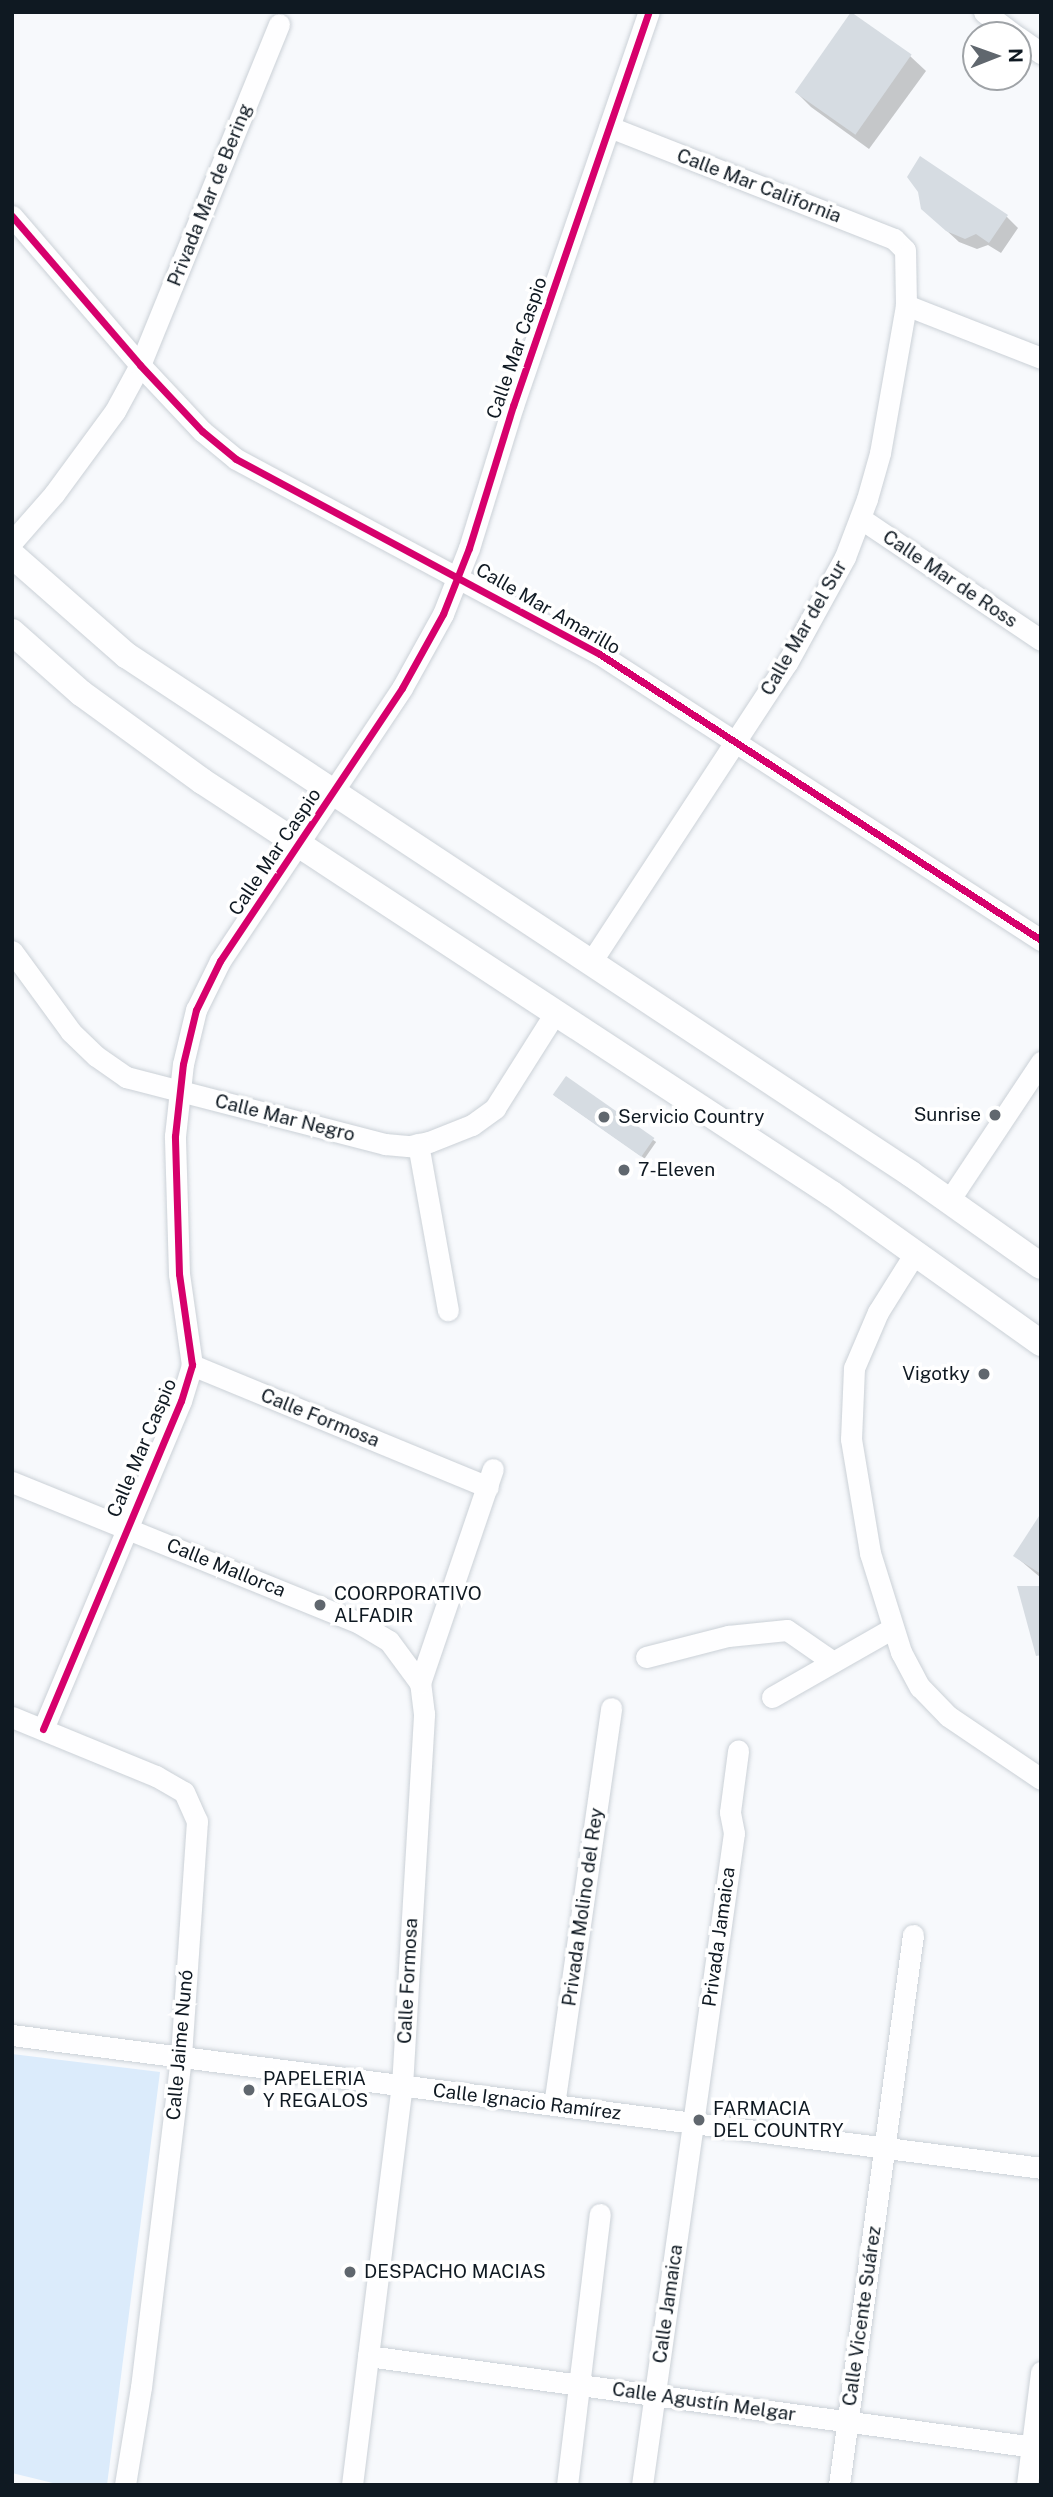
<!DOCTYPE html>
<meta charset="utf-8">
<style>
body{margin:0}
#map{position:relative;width:1053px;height:2497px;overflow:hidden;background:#f7f9fc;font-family:"Public Sans",sans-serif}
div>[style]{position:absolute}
.green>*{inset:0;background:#dbebfb}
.shadow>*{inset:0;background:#0003;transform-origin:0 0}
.building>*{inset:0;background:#d6dce2;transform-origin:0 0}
.roads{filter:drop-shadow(0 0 2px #cbd1d7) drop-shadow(0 0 2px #cbd1d7)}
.minor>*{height:21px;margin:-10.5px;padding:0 10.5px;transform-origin:10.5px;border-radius:10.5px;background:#fefeff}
.major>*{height:26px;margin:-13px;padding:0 13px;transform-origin:13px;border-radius:13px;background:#fefeff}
.cycleway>*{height:7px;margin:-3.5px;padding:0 3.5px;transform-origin:3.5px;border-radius:3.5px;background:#d6006c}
.dots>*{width:19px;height:19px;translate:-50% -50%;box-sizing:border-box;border:4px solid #fff;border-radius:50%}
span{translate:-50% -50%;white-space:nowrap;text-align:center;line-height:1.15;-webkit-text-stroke:7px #fff;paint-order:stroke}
.street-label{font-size:19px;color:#0f1922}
.poi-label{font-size:19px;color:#0f1922}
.right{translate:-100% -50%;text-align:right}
.left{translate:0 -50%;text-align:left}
.frame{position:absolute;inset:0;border:14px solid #0f1922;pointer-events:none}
.north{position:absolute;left:962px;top:21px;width:70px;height:70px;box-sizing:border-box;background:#fff;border:2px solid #9fa3a7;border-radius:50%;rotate:89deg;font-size:19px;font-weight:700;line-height:28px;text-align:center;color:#0f1922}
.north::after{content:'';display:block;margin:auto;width:24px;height:32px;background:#60676e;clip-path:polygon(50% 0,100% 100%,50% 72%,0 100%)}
</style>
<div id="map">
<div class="green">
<div style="clip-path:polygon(12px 2054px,160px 2072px,107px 2485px,61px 2485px,12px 2473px)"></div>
</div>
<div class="shadow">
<div style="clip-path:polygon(910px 56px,926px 71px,869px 149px,811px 107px,796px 92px)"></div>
<div style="clip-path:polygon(1007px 217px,1018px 228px,1001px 253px,988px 245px,977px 249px,959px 242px,935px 220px)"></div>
<div style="left:566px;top:1079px;width:110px;height:20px;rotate:35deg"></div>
<div style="clip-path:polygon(1041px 1516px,1041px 1578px,1015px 1556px)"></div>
</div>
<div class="building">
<div style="left:851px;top:12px;width:74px;height:98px;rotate:35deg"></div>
<div style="clip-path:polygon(920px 156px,1008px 215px,989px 243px,976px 234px,965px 239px,946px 231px,921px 209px,918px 192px,907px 177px)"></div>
<div style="left:566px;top:1076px;width:108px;height:23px;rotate:35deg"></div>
<div style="clip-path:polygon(1041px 1513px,1041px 1574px,1013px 1556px)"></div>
<div style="clip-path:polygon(1017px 1586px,1041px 1586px,1041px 1655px,1036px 1656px)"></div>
</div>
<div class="roads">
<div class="minor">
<div style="left:984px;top:12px;width:39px;rotate:37deg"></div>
<div style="left:1018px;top:37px;width:28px;rotate:35deg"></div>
<div style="left:12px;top:216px;width:196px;rotate:49.3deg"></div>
<div style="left:140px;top:365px;width:91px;rotate:46.8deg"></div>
<div style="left:202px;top:431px;width:44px;rotate:39.5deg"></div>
<div style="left:236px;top:459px;width:411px;rotate:28.2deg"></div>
<div style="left:598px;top:653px;width:528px;rotate:32.94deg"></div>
<div style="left:906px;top:305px;width:145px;rotate:21.4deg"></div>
<div style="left:860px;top:518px;width:218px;rotate:34deg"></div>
<div style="left:12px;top:542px;width:64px;rotate:-48.8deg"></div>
<div style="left:54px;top:494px;width:103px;rotate:-53.7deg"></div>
<div style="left:115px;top:411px;width:52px;rotate:-61.5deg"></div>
<div style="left:140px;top:365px;width:368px;rotate:-67.8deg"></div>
<div style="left:12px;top:951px;width:100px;rotate:53.9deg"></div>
<div style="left:71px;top:1032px;width:35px;rotate:44deg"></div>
<div style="left:96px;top:1056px;width:37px;rotate:35deg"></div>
<div style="left:126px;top:1077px;width:268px;rotate:14.5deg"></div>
<div style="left:385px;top:1144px;width:25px;rotate:5deg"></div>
<div style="left:410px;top:1146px;width:19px;rotate:-12deg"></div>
<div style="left:429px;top:1142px;width:46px;rotate:-21.6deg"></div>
<div style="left:472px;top:1125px;width:29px;rotate:-36deg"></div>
<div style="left:495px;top:1108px;width:112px;rotate:-57.7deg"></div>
<div style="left:591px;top:962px;width:358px;rotate:-56.8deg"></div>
<div style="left:787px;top:663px;width:121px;rotate:-61.3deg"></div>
<div style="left:845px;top:557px;width:62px;rotate:-69.2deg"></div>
<div style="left:867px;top:499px;width:48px;rotate:-74.2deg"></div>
<div style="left:880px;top:453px;width:150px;rotate:-80deg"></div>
<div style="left:906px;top:305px;width:55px;rotate:-91deg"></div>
<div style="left:905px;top:250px;width:16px;rotate:-135deg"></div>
<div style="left:894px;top:239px;width:306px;rotate:-158.5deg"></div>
<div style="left:418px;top:1144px;width:169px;rotate:79.8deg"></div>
<div style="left:956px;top:1190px;width:154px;rotate:-56.4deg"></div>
<div style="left:915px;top:1253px;width:70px;rotate:122.1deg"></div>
<div style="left:878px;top:1312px;width:61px;rotate:113.2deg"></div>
<div style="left:854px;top:1368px;width:71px;rotate:92.4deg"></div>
<div style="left:851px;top:1439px;width:116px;rotate:80.5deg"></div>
<div style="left:870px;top:1553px;width:104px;rotate:72.6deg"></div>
<div style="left:901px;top:1652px;width:40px;rotate:62deg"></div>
<div style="left:920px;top:1687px;width:40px;rotate:46deg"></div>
<div style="left:948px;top:1716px;width:112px;rotate:34.1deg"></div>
<div style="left:192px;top:1365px;width:320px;rotate:22.4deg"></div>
<div style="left:12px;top:1482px;width:375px;rotate:22.1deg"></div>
<div style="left:359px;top:1623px;width:35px;rotate:31deg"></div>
<div style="left:389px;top:1641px;width:52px;rotate:53.6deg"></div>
<div style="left:646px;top:1657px;width:85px;rotate:-14.4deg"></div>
<div style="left:728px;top:1636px;width:59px;rotate:-5.8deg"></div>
<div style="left:787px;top:1630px;width:56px;rotate:34.8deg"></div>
<div style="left:772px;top:1697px;width:139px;rotate:-29.7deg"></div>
<div style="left:12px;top:1717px;width:156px;rotate:22.3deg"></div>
<div style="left:156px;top:1776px;width:32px;rotate:30deg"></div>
<div style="left:184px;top:1792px;width:32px;rotate:66deg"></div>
<div style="left:197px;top:1821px;width:237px;rotate:93.9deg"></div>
<div style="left:181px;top:2057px;width:332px;rotate:96.9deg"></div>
<div style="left:141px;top:2387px;width:99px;rotate:99.3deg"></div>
<div style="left:43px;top:1729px;width:356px;rotate:-67.2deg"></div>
<div style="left:181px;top:1401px;width:38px;rotate:-73deg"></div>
<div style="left:192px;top:1365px;width:92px;rotate:-98.1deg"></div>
<div style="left:179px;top:1274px;width:138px;rotate:-91.7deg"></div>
<div style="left:175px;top:1136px;width:72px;rotate:-83.7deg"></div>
<div style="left:183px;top:1064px;width:56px;rotate:-76.5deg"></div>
<div style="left:196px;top:1010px;width:55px;rotate:-63.9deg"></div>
<div style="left:220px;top:961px;width:328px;rotate:-56.3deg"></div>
<div style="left:402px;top:688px;width:85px;rotate:-61deg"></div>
<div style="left:443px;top:614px;width:71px;rotate:-68.5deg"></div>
<div style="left:469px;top:548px;width:149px;rotate:-72.8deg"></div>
<div style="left:513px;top:406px;width:417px;rotate:-71deg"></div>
<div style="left:12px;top:2035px;width:1038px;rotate:7.36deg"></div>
<div style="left:554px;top:2105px;width:401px;rotate:-81.8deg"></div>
<div style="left:368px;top:2356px;width:679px;rotate:7.78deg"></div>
<div style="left:352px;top:2485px;width:402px;rotate:-82.9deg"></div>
<div style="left:402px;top:2086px;width:373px;rotate:-86.6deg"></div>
<div style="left:424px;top:1714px;width:31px;rotate:-97deg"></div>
<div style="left:420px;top:1683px;width:226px;rotate:-71.2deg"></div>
<div style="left:567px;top:2485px;width:273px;rotate:-83.1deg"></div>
<div style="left:642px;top:2485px;width:658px;rotate:-81.97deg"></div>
<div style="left:734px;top:1833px;width:21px;rotate:-101deg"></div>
<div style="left:730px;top:1812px;width:62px;rotate:-82.5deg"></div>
<div style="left:839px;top:2485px;width:555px;rotate:-82.34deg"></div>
<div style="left:1027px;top:2485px;width:114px;rotate:-82.9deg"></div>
</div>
<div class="major">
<div style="left:12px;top:555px;width:152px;rotate:41.3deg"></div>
<div style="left:126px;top:655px;width:941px;rotate:33.47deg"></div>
<div style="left:911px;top:1174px;width:159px;rotate:35.3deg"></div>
<div style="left:12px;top:632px;width:92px;rotate:41.5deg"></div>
<div style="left:81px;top:693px;width:150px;rotate:36deg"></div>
<div style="left:202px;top:781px;width:753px;rotate:33.25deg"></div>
<div style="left:832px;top:1194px;width:257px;rotate:35.5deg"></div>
</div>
</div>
<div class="cycleway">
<div style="left:12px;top:216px;width:196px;rotate:49.3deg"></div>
<div style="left:140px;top:365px;width:91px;rotate:46.8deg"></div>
<div style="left:202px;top:431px;width:44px;rotate:39.5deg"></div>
<div style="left:236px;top:459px;width:411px;rotate:28.2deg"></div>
<div style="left:598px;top:653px;width:528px;rotate:32.94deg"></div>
<div style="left:43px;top:1729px;width:356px;rotate:-67.2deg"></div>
<div style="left:181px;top:1401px;width:38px;rotate:-73deg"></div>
<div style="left:192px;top:1365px;width:92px;rotate:-98.1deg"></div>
<div style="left:179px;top:1274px;width:138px;rotate:-91.7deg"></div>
<div style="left:175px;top:1136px;width:72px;rotate:-83.7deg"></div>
<div style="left:183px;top:1064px;width:56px;rotate:-76.5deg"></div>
<div style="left:196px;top:1010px;width:55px;rotate:-63.9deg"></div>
<div style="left:220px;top:961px;width:328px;rotate:-56.3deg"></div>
<div style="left:402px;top:688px;width:85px;rotate:-61deg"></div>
<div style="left:443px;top:614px;width:71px;rotate:-68.5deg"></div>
<div style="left:469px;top:548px;width:149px;rotate:-72.8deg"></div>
<div style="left:513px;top:406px;width:417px;rotate:-71deg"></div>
</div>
<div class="dots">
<div style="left:995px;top:1115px;background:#60676e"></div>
<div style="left:604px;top:1117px;background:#60676e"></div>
<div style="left:624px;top:1170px;background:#60676e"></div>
<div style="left:984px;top:1374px;background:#60676e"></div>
<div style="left:320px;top:1605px;background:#60676e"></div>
<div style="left:249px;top:2090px;background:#60676e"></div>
<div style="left:699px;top:2120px;background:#60676e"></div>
<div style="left:350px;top:2272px;background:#60676e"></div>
</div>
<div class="street-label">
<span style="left:759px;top:186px;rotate:21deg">Calle Mar California</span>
<span style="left:210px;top:195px;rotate:-68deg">Privada Mar de Bering</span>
<span style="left:517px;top:348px;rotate:-71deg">Calle Mar Caspio</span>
<span style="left:950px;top:579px;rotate:34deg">Calle Mar de Ross</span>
<span style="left:548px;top:609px;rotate:30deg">Calle Mar Amarillo</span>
<span style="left:804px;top:628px;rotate:-60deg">Calle Mar del Sur</span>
<span style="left:275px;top:852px;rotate:-56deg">Calle Mar Caspio</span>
<span style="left:285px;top:1118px;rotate:14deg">Calle Mar Negro</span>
<span style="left:320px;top:1418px;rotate:22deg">Calle Formosa</span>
<span style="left:142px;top:1448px;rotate:-67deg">Calle Mar Caspio</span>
<span style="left:226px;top:1568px;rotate:22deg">Calle Mallorca</span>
<span style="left:583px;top:1907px;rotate:-82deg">Privada Molino del Rey</span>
<span style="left:719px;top:1937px;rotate:-82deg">Privada Jamaica</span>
<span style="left:408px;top:1981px;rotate:-87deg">Calle Formosa</span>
<span style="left:180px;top:2045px;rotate:-85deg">Calle Jaime Nunó</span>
<span style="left:527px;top:2102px;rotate:7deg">Calle Ignacio Ramírez</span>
<span style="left:668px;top:2304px;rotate:-82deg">Calle Jamaica</span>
<span style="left:862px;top:2316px;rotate:-82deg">Calle Vicente Suárez</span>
<span style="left:704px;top:2402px;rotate:8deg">Calle Agustín Melgar</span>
</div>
<div class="poi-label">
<span class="right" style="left:981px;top:1115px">Sunrise</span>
<span class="left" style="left:618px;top:1117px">Servicio Country</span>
<span class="left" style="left:638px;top:1170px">7-Eleven</span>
<span class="right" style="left:970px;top:1374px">Vigotky</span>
<span class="left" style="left:334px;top:1605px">COORPORATIVO<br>ALFADIR</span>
<span class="left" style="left:263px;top:2090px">PAPELERIA<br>Y REGALOS</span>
<span class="left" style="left:713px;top:2120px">FARMACIA<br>DEL COUNTRY</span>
<span class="left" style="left:364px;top:2272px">DESPACHO MACIAS</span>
</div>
<div class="frame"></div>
<div class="north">N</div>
</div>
